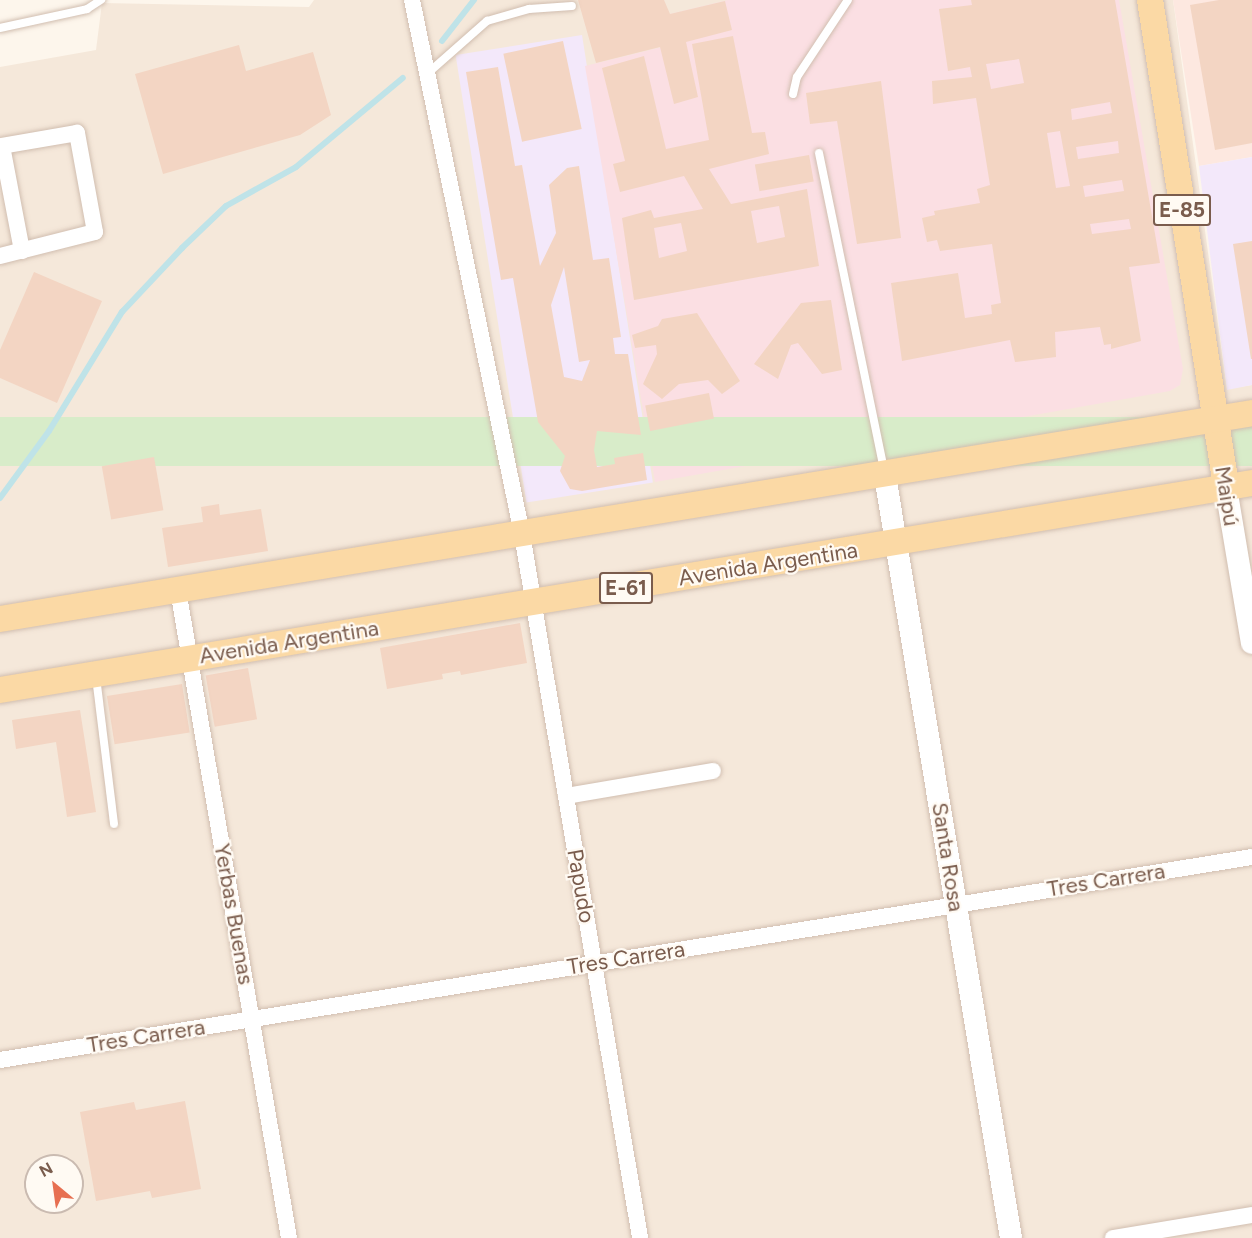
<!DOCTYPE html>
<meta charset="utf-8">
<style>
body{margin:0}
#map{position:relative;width:1252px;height:1238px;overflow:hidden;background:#fdf6ec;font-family:Figtree,sans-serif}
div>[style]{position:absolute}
.residential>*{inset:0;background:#f5e8da}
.commercial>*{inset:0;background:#fde8e0}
.education>*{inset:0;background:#f3e8fa;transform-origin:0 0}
.medical>*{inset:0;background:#fbdfe3}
.green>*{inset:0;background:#d8ecc9;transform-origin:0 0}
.stream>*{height:6px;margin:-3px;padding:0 3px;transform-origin:3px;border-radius:3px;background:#bfe3e8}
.building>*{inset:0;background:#f3d5c3;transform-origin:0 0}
.roads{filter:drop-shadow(0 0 2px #d1beb0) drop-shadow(0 0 2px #d1beb0)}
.lane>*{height:8px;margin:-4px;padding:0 4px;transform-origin:4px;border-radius:4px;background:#fff}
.street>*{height:16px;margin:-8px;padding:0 8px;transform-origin:8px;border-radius:8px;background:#fff}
.secondary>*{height:22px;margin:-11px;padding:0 11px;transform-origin:11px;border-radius:11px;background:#fff}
.primary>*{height:26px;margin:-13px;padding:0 13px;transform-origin:13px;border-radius:13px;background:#fbd9a5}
span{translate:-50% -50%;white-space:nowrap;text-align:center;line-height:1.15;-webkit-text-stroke:4.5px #fffaf3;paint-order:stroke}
.shield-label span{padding:2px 4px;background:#fffaf3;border:2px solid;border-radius:4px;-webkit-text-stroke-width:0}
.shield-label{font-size:21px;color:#7a5c4d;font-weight:700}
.street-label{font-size:22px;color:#7a5c4d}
.north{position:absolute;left:24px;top:1154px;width:60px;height:60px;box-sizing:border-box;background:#fffaf3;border:2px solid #cabbb1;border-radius:50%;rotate:331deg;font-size:16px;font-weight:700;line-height:24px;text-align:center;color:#7a5c4d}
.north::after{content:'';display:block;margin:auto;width:21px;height:27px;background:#e76f51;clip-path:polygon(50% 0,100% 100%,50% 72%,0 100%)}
</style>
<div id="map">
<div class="residential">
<div style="clip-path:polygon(evenodd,314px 0,1173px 0,1227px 389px,1252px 385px,1252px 1238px,0 1238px,0 67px,96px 50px,102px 3px,309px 7px,314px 0,36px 1166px,72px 1166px,72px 1202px,36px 1202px,36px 1166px)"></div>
</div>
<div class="commercial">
<div style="clip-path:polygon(1173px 0,1252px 0,1252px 157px,1199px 166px)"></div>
</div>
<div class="education">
<div style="left:582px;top:35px;width:453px;height:128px;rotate:81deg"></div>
<div style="clip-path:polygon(1252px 157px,1252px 385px,1227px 390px,1199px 166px)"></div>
</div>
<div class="medical">
<div style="clip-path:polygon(728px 0,1119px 0,1183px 369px,1180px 385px,1170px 391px,655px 482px,585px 66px,674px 44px,670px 14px)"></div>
</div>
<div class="green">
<div style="left:1252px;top:417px;width:49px;height:1270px;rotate:90deg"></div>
</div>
<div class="stream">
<div style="left:442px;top:41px;width:52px;rotate:-52deg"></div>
<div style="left:0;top:498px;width:83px;rotate:-53.8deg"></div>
<div style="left:49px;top:431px;width:140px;rotate:-58.5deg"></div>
<div style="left:122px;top:312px;width:88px;rotate:-46.8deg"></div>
<div style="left:182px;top:248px;width:61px;rotate:-43.7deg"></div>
<div style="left:226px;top:206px;width:80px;rotate:-29.1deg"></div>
<div style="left:296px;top:167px;width:139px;rotate:-39.8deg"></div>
</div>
<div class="building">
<div style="clip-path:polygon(578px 0,664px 0,670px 14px,725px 1px,732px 30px,686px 42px,698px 97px,674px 104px,660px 47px,596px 63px)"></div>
<div style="clip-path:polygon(evenodd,971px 0,1115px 0,1160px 263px,1129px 267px,1141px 341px,1111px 349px,1111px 344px,1104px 345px,1100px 327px,1055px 332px,1056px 357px,1015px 362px,1010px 340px,902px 361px,891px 283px,958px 273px,965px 318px,992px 314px,991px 305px,1001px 303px,992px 244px,940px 251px,937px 240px,927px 242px,922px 218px,935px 215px,934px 211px,980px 203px,977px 189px,990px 185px,976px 98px,933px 104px,932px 81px,972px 77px,970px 67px,948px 71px,939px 9px,972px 5px,971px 0,1019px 59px,1024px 83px,991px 89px,986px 64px,1019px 59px,971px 0,1110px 102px,1112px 113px,1072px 120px,1071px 109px,1110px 102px,971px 0,1060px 131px,1070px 186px,1056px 188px,1047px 133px,1060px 131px,971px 0,1118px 141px,1119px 153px,1078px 159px,1076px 147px,1118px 141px,971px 0,1122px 180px,1124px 191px,1085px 197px,1083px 186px,1122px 180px,971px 0,1129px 219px,1131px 229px,1092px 234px,1090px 224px,1129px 219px)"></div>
<div style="clip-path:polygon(1219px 0,1252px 0,1252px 143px,1215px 150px,1190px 5px)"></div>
<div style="clip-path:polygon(evenodd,733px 36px,752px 133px,765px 132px,769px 154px,709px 169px,731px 204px,807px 189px,819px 266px,634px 300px,622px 218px,651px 210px,654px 218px,703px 209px,684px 176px,620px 192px,613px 164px,625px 161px,602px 68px,644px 56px,666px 149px,709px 140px,692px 44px,733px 36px,779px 206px,785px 237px,757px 243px,751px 211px,779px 206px,733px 36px,681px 223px,687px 251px,659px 258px,654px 228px,681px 223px)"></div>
<div style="left:563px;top:41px;width:90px;height:61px;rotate:78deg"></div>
<div style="clip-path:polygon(239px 45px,246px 71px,313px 52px,331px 115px,300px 135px,163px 174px,135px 74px)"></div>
<div style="clip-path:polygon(evenodd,498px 67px,515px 166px,522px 165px,540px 266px,556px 233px,549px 185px,567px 168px,579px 166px,593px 260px,609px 258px,621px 337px,613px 338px,615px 354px,628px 354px,641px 435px,597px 431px,594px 450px,597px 467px,615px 464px,614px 458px,643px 453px,647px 480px,582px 491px,570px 489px,560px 471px,565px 456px,538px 422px,513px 278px,501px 280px,466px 72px,498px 67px,564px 267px,579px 362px,590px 360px,582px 381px,564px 377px,551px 305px,564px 267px)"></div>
<div style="clip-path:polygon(881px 81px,901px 238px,857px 244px,837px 121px,810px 124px,806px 93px)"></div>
<div style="left:809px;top:155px;width:27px;height:55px;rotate:80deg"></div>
<div style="clip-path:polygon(1252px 241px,1252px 359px,1251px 359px,1233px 244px)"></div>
<div style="clip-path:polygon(34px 272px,102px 301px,57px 403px,0 378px,0 350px)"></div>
<div style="clip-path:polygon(831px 300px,842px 370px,822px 374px,798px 343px,791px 345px,778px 379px,754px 364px,801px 303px)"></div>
<div style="clip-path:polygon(697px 313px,740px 381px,722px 394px,708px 380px,679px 384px,662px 399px,643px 384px,657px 354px,656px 345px,635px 348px,632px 335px,658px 326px,662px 319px)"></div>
<div style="left:709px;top:393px;width:26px;height:65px;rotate:79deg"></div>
<div style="left:154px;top:457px;width:54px;height:53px;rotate:80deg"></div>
<div style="clip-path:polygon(219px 504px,220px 515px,261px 509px,268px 551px,168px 567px,162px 528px,203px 522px,201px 507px)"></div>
<div style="clip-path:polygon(520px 623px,527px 663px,461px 675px,460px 671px,442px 674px,443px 679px,387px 689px,380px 648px)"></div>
<div style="left:248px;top:668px;width:52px;height:43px;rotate:80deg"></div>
<div style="left:182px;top:684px;width:49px;height:76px;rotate:81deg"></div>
<div style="clip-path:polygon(80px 710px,96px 812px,67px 817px,56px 742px,16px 749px,12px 720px)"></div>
<div style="clip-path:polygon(185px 1101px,201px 1189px,152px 1198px,150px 1191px,96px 1201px,80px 1112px,134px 1102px,136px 1110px)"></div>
</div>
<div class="roads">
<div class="lane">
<div style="left:0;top:28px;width:89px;rotate:-12.3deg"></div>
<div style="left:87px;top:9px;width:17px;rotate:-33deg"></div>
<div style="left:428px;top:73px;width:79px;rotate:-41.4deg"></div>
<div style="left:487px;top:21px;width:44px;rotate:-15.9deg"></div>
<div style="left:529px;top:9px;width:43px;rotate:-4deg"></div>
<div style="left:793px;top:94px;width:17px;rotate:-77deg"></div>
<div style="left:797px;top:77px;width:92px;rotate:-56.5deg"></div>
<div style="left:819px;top:153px;width:324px;rotate:78.4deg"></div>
<div style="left:96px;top:677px;width:148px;rotate:83deg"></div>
</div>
<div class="street">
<div style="left:412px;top:0;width:545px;rotate:78.36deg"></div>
<div style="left:522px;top:534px;width:714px;rotate:80.48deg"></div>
<div style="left:0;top:256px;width:98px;rotate:-14.2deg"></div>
<div style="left:95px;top:232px;width:101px;rotate:-100.3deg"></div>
<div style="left:77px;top:133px;width:76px;rotate:170.2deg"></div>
<div style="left:2px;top:146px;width:107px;rotate:79.2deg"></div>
<div style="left:178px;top:590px;width:657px;rotate:80.28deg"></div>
<div style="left:566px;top:796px;width:149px;rotate:-9.7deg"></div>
<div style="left:0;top:1060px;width:1268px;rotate:-9.21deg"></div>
<div style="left:1113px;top:1238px;width:141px;rotate:-9.4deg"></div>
</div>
<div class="secondary">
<div style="left:885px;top:476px;width:772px;rotate:80.61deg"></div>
<div style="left:1226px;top:488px;width:157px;rotate:80.5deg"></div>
</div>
<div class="primary">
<div style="left:1150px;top:0;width:494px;rotate:81.1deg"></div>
<div style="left:0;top:619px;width:1269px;rotate:-9.34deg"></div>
<div style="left:0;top:690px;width:1269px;rotate:-9.39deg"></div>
</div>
</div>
<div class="shield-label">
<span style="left:1182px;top:210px">E-85</span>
<span style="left:626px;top:588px">E-61</span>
</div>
<div class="street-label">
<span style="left:1227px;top:496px;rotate:81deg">Maipú</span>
<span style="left:768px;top:564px;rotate:-9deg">Avenida Argentina</span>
<span style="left:289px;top:642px;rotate:-9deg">Avenida Argentina</span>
<span style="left:948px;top:857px;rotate:81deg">Santa Rosa</span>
<span style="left:1106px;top:880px;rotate:-9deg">Tres Carrera</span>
<span style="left:581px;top:886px;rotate:80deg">Papudo</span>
<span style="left:234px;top:914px;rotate:80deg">Yerbas Buenas</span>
<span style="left:626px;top:958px;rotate:-9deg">Tres Carrera</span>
<span style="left:146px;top:1036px;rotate:-9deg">Tres Carrera</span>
</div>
<div class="north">N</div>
</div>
